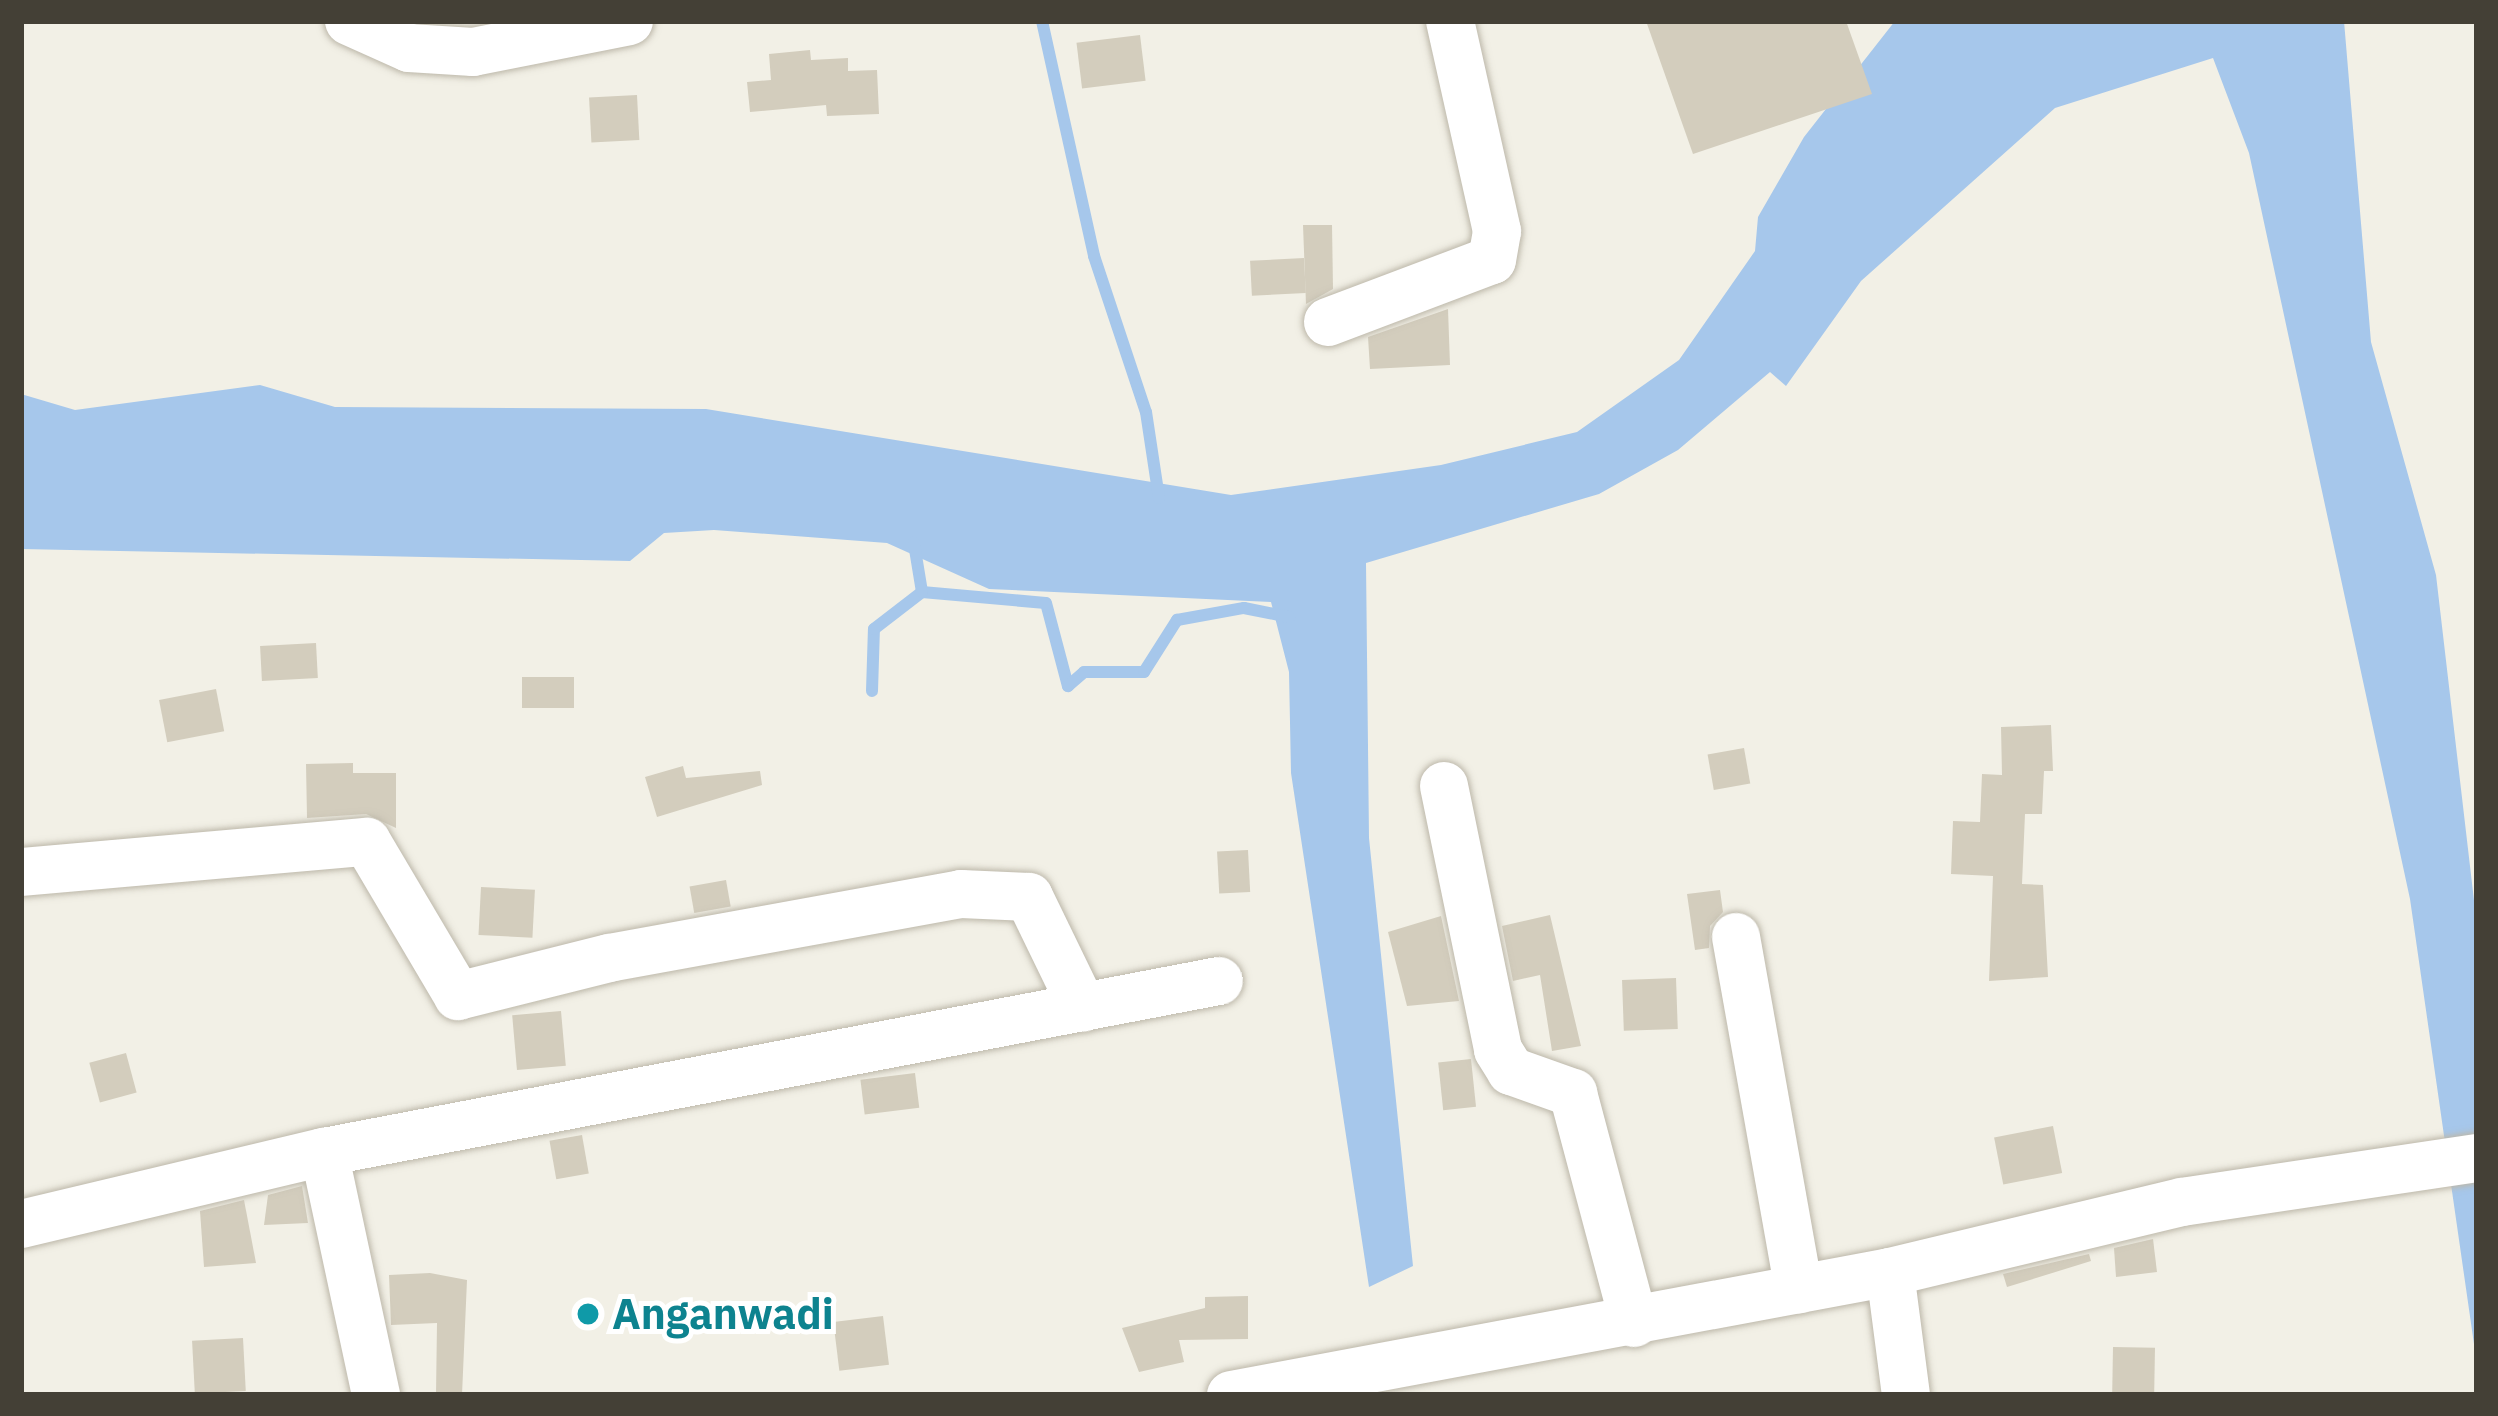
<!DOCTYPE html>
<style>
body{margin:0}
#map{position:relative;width:2498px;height:1416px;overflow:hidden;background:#f2f0e6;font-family:"IBM Plex Sans",sans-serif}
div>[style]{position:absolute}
.water>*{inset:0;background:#a6c7eb}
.stream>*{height:12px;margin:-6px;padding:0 6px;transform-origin:6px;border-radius:6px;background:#a6c7eb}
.building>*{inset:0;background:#d3cdbd;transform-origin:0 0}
.roads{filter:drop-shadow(0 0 3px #bdb8aa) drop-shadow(0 0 3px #bdb8aa)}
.minor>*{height:48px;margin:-24px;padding:0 24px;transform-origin:24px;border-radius:24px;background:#fff}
.dots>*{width:33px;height:33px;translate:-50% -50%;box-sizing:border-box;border:6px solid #fff;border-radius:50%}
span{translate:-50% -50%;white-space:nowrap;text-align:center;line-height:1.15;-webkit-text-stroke:10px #fff;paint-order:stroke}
.culture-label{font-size:42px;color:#0d838f;font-weight:700}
.left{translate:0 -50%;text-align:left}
.frame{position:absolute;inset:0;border:24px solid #444036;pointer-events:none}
</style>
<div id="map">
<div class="water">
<div style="clip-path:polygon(1895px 21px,2344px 21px,2371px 342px,2436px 575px,2477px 926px,2477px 1365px,2410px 899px,2249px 153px,2213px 58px,2055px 108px,1861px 281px,1786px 386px,1770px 372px,1678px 450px,1599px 494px,1366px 563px,1369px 838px,1413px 1266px,1369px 1287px,1291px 773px,1289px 672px,1271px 602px,989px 589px,887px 543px,714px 530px,664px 533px,630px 561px,21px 549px,21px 394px,75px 410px,260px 385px,335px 407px,706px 409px,1231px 495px,1441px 465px,1577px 432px,1679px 360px,1755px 251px,1758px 217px,1804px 137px)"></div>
</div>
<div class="stream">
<div style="left:1042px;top:21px;width:241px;rotate:77.5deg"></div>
<div style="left:1094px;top:256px;width:164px;rotate:71.6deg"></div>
<div style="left:1146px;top:412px;width:87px;rotate:81.4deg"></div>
<div style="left:922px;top:592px;width:124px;rotate:5.1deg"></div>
<div style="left:1046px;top:603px;width:86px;rotate:75.2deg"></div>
<div style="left:1068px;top:686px;width:21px;rotate:-41deg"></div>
<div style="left:1084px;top:672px;width:60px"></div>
<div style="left:1144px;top:672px;width:62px;rotate:-57.6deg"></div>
<div style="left:1177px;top:620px;width:68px;rotate:-10.2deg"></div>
<div style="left:1244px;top:608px;width:46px;rotate:11.3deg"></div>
<div style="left:872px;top:691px;width:62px;rotate:-88.2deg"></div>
<div style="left:874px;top:629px;width:61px;rotate:-37.6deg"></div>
<div style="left:922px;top:592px;width:50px;rotate:-99.3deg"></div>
</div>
<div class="building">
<div style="clip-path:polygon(1646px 21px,1846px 21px,1872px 94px,1693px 154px)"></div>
<div style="left:1140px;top:35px;width:46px;height:64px;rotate:83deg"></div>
<div style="clip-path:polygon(810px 50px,811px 60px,848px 58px,848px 71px,877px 70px,879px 114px,827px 116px,826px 105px,750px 112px,747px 82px,771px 80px,769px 54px)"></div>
<div style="left:637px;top:95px;width:45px;height:48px;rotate:87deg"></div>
<div style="clip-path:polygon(1303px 225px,1332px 225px,1333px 289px,1306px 304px)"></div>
<div style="left:1304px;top:258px;width:35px;height:54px;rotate:87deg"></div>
<div style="clip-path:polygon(1448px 309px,1450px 365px,1370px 369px,1368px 337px)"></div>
<div style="left:316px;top:643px;width:35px;height:56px;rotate:87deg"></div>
<div style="left:574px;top:677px;width:31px;height:52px;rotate:90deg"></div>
<div style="left:216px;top:689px;width:43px;height:58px;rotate:79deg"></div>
<div style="clip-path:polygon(2051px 725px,2053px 771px,2044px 771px,2042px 814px,2025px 814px,2022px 884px,2043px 885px,2048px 977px,1989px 981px,1993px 876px,1951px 874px,1953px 821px,1980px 822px,1982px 774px,2002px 775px,2001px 727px)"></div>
<div style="left:1744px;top:748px;width:36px;height:37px;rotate:80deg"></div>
<div style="clip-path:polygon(353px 763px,353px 773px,396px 773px,396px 828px,366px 814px,307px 818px,306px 764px)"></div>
<div style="clip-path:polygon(683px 766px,686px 778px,760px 771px,762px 785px,657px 817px,645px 777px)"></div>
<div style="left:1248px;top:850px;width:42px;height:31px;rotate:87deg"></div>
<div style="left:726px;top:880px;width:27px;height:37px;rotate:80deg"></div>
<div style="left:481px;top:887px;width:54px;height:48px;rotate:3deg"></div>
<div style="clip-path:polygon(1720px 890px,1723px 912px,1710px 926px,1709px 948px,1695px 950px,1687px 894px)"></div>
<div style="clip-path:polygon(1550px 915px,1581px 1046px,1552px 1051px,1540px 975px,1513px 981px,1502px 926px)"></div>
<div style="clip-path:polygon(1441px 916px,1459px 1001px,1407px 1006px,1388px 932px)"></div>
<div style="left:1676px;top:978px;width:51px;height:54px;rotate:88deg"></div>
<div style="left:561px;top:1011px;width:55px;height:49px;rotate:85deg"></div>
<div style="left:126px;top:1053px;width:41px;height:38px;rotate:75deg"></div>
<div style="left:1471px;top:1059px;width:48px;height:33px;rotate:84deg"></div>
<div style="left:915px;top:1073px;width:35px;height:55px;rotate:83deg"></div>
<div style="left:2053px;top:1126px;width:48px;height:60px;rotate:79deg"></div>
<div style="left:582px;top:1135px;width:39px;height:33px;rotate:80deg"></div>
<div style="clip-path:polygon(302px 1186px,308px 1223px,264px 1225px,268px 1195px)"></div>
<div style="clip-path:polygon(244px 1200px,256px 1263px,204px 1267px,200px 1211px)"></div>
<div style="clip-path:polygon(2153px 1239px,2157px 1272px,2116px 1277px,2114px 1248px)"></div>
<div style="clip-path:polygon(2089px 1254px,2091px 1261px,2007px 1287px,2003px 1274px)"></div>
<div style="clip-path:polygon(430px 1273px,467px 1280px,462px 1395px,436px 1394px,437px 1323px,391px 1325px,389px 1275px)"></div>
<div style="clip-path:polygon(1248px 1296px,1248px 1339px,1179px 1340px,1184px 1362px,1139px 1372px,1122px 1328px,1205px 1308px,1205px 1297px)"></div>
<div style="left:883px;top:1316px;width:49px;height:50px;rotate:83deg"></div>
<div style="left:243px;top:1338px;width:53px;height:51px;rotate:87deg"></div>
<div style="left:2113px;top:1347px;width:42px;height:45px;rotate:1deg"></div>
</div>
<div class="roads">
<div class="minor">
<div style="left:349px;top:21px;width:66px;rotate:24.2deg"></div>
<div style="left:409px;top:48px;width:64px;rotate:3.6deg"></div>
<div style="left:473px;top:52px;width:159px;rotate:-11.2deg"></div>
<div style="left:1328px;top:322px;width:175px;rotate:-20.7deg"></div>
<div style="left:1492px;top:260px;width:29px;rotate:-80deg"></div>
<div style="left:1497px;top:231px;width:215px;rotate:-102.6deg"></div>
<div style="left:1444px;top:786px;width:269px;rotate:78.4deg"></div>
<div style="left:1498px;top:1050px;width:25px;rotate:58deg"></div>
<div style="left:1511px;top:1071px;width:66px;rotate:19.5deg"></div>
<div style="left:1573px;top:1093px;width:238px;rotate:75.1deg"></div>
<div style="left:21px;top:872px;width:347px;rotate:-5deg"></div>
<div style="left:367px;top:842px;width:179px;rotate:59.4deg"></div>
<div style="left:458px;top:996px;width:156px;rotate:-14.1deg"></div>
<div style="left:609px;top:958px;width:358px;rotate:-10.3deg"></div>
<div style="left:961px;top:894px;width:68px;rotate:2.5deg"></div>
<div style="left:1029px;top:897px;width:123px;rotate:64.1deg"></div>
<div style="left:1736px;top:937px;width:358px;rotate:79.9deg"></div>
<div style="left:324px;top:1152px;width:249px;rotate:77.9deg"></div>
<div style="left:21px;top:1224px;width:311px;rotate:-13.4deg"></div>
<div style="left:324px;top:1152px;width:911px;rotate:-10.82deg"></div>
<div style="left:1890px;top:1272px;width:124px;rotate:82.6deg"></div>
<div style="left:1231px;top:1395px;width:670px;rotate:-10.57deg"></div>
<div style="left:1890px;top:1272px;width:300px;rotate:-13.5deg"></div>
<div style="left:2182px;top:1202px;width:298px;rotate:-8.5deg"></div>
</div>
</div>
<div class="dots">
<div style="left:588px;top:1314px;background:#0f9aa8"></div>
</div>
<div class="culture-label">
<span class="left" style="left:612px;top:1314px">Anganwadi</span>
</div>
<div class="frame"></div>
</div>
